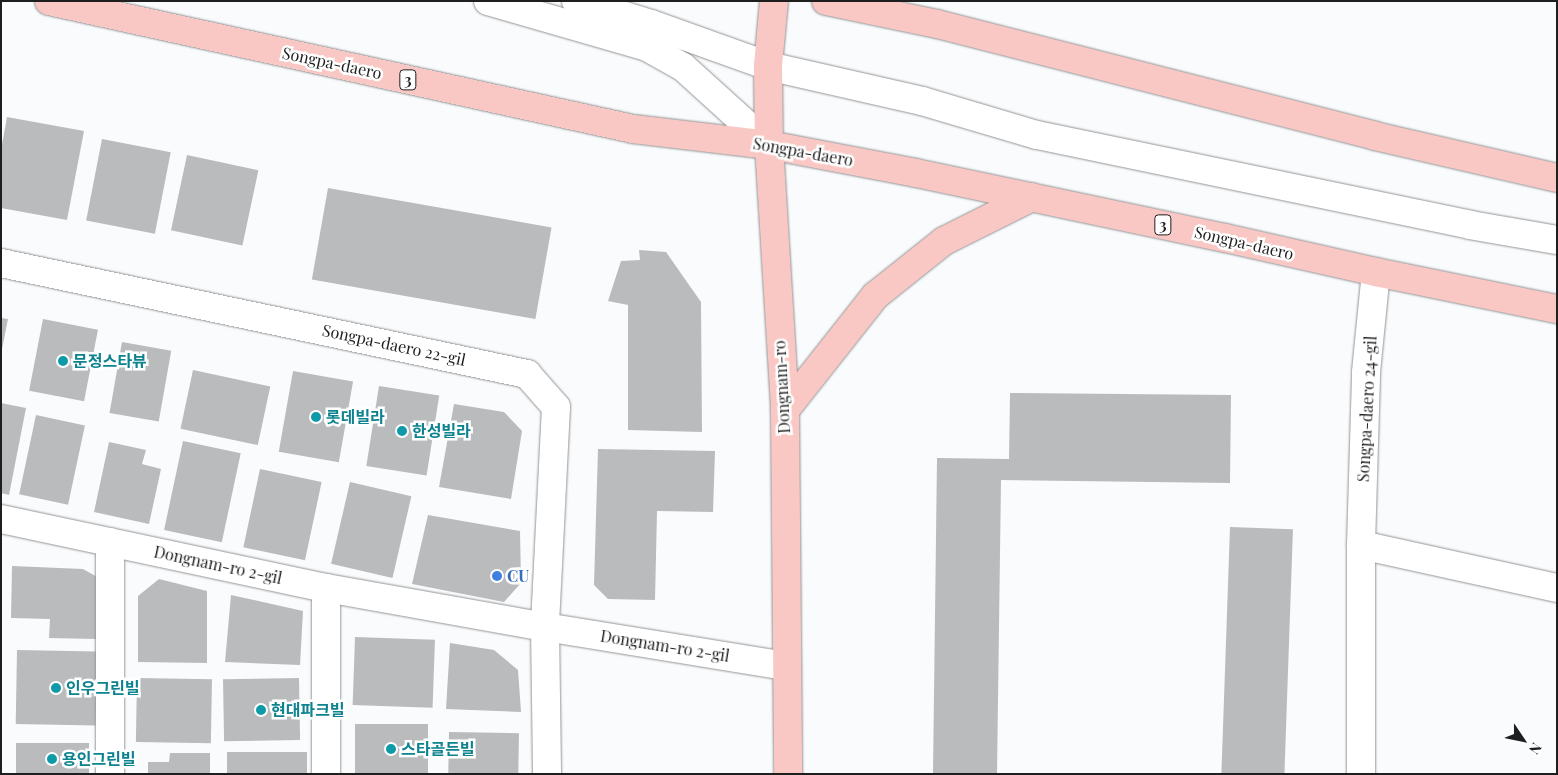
<!DOCTYPE html>
<meta charset="utf-8">
<style>
body{margin:0}
#map{position:relative;width:1558px;height:775px;overflow:hidden;background:#fafbfd;font-family:"Playfair Display","Noto Sans KR",serif}
div>[style]{position:absolute}
.building>*{inset:0;background:#b9bbbc;transform-origin:0 0}
.roads{filter:drop-shadow(0 0 1px #939495) drop-shadow(0 0 1px #939495)}
.minor>*{height:28px;margin:-14px;padding:0 14px;transform-origin:14px;border-radius:14px;background:#fff}
.major>*{height:28px;margin:-14px;padding:0 14px;transform-origin:14px;border-radius:14px;background:#fac8c4}
.dots>*{width:14px;height:14px;translate:-50% -50%;box-sizing:border-box;border:2px solid #fff;border-radius:50%}
span{translate:-50% -50%;white-space:nowrap;text-align:center;line-height:1.15;-webkit-text-stroke:5px #fff;paint-order:stroke}
.shield-label span{padding:1px 4px;background:#fff;border:1px solid;border-radius:4px;-webkit-text-stroke-width:0}
.shield-label{font-size:15px;color:#1e1e1f;font-weight:700}
.street-label{font-size:16px;color:#1e1e1f}
.culture-label{font-size:16px;color:#0d838f;font-weight:700}
.left{translate:0 -50%;text-align:left}
.shop-label{font-size:16px;color:#366cbe;font-weight:700}
.frame{position:absolute;inset:0;border:2px solid #1e1e1f;pointer-events:none}
.north{position:absolute;left:1498px;top:715px;width:50px;height:50px;-webkit-text-stroke:4px #fff;paint-order:stroke;rotate:124deg;font-size:14px;font-weight:700;line-height:20px;text-align:center;color:#1e1e1f}
.north::after{content:'';display:block;margin:auto;width:18px;height:22px;background:#1e1e1f;clip-path:polygon(50% 0,100% 100%,50% 72%,0 100%)}
</style>
<div id="map">
<div class="building">
<div style="clip-path:polygon(7px 117px,84px 131px,67px 220px,1px 208px,1px 150px)"></div>
<div style="left:102px;top:139px;width:70px;height:83px;rotate:11deg"></div>
<div style="left:187px;top:155px;width:73px;height:77px;rotate:12deg"></div>
<div style="left:328px;top:188px;width:227px;height:93px;rotate:10deg"></div>
<div style="clip-path:polygon(639px 250px,666px 252px,701px 302px,702px 432px,628px 430px,628px 305px,608px 301px,621px 261px,640px 260px)"></div>
<div style="clip-path:polygon(1px 318px,8px 319px,2px 349px,1px 349px)"></div>
<div style="left:43px;top:319px;width:56px;height:73px;rotate:11deg"></div>
<div style="left:122px;top:342px;width:50px;height:72px;rotate:10deg"></div>
<div style="left:193px;top:370px;width:79px;height:60px;rotate:12deg"></div>
<div style="left:293px;top:371px;width:61px;height:82px;rotate:10deg"></div>
<div style="left:379px;top:386px;width:61px;height:81px;rotate:9deg"></div>
<div style="clip-path:polygon(1010px 393px,1231px 395px,1230px 483px,1001px 480px,997px 774px,933px 774px,937px 458px,1009px 459px)"></div>
<div style="clip-path:polygon(1px 403px,26px 408px,9px 495px,1px 493px)"></div>
<div style="clip-path:polygon(454px 404px,504px 412px,522px 431px,511px 499px,439px 487px)"></div>
<div style="left:36px;top:415px;width:50px;height:81px;rotate:12deg"></div>
<div style="left:183px;top:441px;width:59px;height:91px;rotate:12deg"></div>
<div style="clip-path:polygon(109px 442px,146px 450px,142px 464px,161px 469px,149px 524px,94px 512px)"></div>
<div style="clip-path:polygon(598px 449px,715px 451px,713px 512px,657px 511px,655px 600px,608px 599px,594px 585px)"></div>
<div style="left:260px;top:469px;width:63px;height:80px;rotate:12deg"></div>
<div style="left:350px;top:482px;width:63px;height:84px;rotate:13deg"></div>
<div style="clip-path:polygon(428px 515px,520px 531px,521px 583px,504px 602px,412px 584px)"></div>
<div style="left:1230px;top:527px;width:63px;height:247px;rotate:2deg"></div>
<div style="clip-path:polygon(12px 566px,83px 569px,99px 578px,97px 639px,49px 638px,50px 619px,11px 618px)"></div>
<div style="clip-path:polygon(159px 579px,207px 591px,207px 663px,138px 662px,138px 596px)"></div>
<div style="clip-path:polygon(231px 595px,303px 611px,300px 665px,225px 662px)"></div>
<div style="left:355px;top:637px;width:80px;height:68px;rotate:2deg"></div>
<div style="clip-path:polygon(450px 643px,494px 650px,518px 670px,521px 712px,446px 709px)"></div>
<div style="left:17px;top:650px;width:80px;height:74px;rotate:1deg"></div>
<div style="left:137px;top:678px;width:75px;height:64px;rotate:1deg"></div>
<div style="left:299px;top:678px;width:62px;height:76px;rotate:89deg"></div>
<div style="left:355px;top:724px;width:73px;height:50px"></div>
<div style="left:449px;top:732px;width:70px;height:42px;rotate:1deg"></div>
<div style="left:16px;top:743px;width:73px;height:31px"></div>
<div style="left:227px;top:752px;width:80px;height:22px"></div>
<div style="clip-path:polygon(170px 753px,210px 753px,210px 774px,148px 774px,148px 762px,169px 762px)"></div>
</div>
<div class="roads">
<div class="minor">
<div style="left:488px;top:1px;width:166px;rotate:16.1deg"></div>
<div style="left:647px;top:47px;width:41px;rotate:29.1deg"></div>
<div style="left:683px;top:67px;width:116px;rotate:42.2deg"></div>
<div style="left:576px;top:1px;width:78px;rotate:17deg"></div>
<div style="left:651px;top:24px;width:124px;rotate:19.7deg"></div>
<div style="left:768px;top:66px;width:158px;rotate:12.8deg"></div>
<div style="left:922px;top:101px;width:120px;rotate:16.5deg"></div>
<div style="left:1037px;top:135px;width:442px;rotate:11.7deg"></div>
<div style="left:1470px;top:225px;width:88px;rotate:9.8deg"></div>
<div style="left:1px;top:263px;width:538px;rotate:11.92deg"></div>
<div style="left:527px;top:374px;width:44px;rotate:48.7deg"></div>
<div style="left:556px;top:407px;width:220px;rotate:92.9deg"></div>
<div style="left:545px;top:627px;width:147px;rotate:89.2deg"></div>
<div style="left:1px;top:519px;width:332px;rotate:12deg"></div>
<div style="left:326px;top:588px;width:222px;rotate:10.1deg"></div>
<div style="left:545px;top:627px;width:243px;rotate:9.2deg"></div>
<div style="left:1361px;top:545px;width:201px;rotate:12.4deg"></div>
<div style="left:110px;top:774px;width:232px;rotate:-90deg"></div>
<div style="left:326px;top:774px;width:186px;rotate:-90deg"></div>
<div style="left:1361px;top:774px;width:229px;rotate:-90deg"></div>
<div style="left:1361px;top:545px;width:173px;rotate:-88.3deg"></div>
<div style="left:1366px;top:372px;width:100px;rotate:-84.3deg"></div>
</div>
<div class="major">
<div style="left:49px;top:1px;width:598px;rotate:12.36deg"></div>
<div style="left:633px;top:129px;width:137px;rotate:6.7deg"></div>
<div style="left:769px;top:145px;width:150px;rotate:10.8deg"></div>
<div style="left:916px;top:173px;width:316px;rotate:11.9deg"></div>
<div style="left:1225px;top:238px;width:155px;rotate:12.7deg"></div>
<div style="left:1376px;top:272px;width:185px;rotate:11.6deg"></div>
<div style="left:774px;top:1px;width:65px;rotate:95.3deg"></div>
<div style="left:768px;top:66px;width:79px;rotate:89.3deg"></div>
<div style="left:769px;top:145px;width:265px;rotate:86.5deg"></div>
<div style="left:785px;top:410px;width:364px;rotate:89.5deg"></div>
<div style="left:826px;top:1px;width:113px;rotate:11.7deg"></div>
<div style="left:937px;top:24px;width:452px;rotate:14.3deg"></div>
<div style="left:1375px;top:136px;width:187px;rotate:13deg"></div>
<div style="left:785px;top:410px;width:145px;rotate:-51.7deg"></div>
<div style="left:875px;top:296px;width:88px;rotate:-38.6deg"></div>
<div style="left:944px;top:241px;width:98px;rotate:-26.6deg"></div>
</div>
</div>
<div class="dots">
<div style="left:63px;top:361px;background:#0f9aa8"></div>
<div style="left:316px;top:417px;background:#0f9aa8"></div>
<div style="left:402px;top:431px;background:#0f9aa8"></div>
<div style="left:497px;top:576px;background:#3f7fe0"></div>
<div style="left:56px;top:688px;background:#0f9aa8"></div>
<div style="left:261px;top:710px;background:#0f9aa8"></div>
<div style="left:391px;top:749px;background:#0f9aa8"></div>
<div style="left:52px;top:759px;background:#0f9aa8"></div>
</div>
<div class="shield-label">
<span style="left:408px;top:80px">3</span>
<span style="left:1163px;top:225px">3</span>
</div>
<div class="street-label">
<span style="left:332px;top:63px;rotate:12deg">Songpa-daero</span>
<span style="left:803px;top:152px;rotate:10deg">Songpa-daero</span>
<span style="left:1244px;top:243px;rotate:13deg">Songpa-daero</span>
<span style="left:394px;top:345px;rotate:12deg">Songpa-daero 22-gil</span>
<span style="left:782px;top:387px;rotate:-93deg">Dongnam-ro</span>
<span style="left:1367px;top:409px;rotate:-87deg">Songpa-daero 24-gil</span>
<span style="left:218px;top:565px;rotate:12deg">Dongnam-ro 2-gil</span>
<span style="left:665px;top:646px;rotate:9deg">Dongnam-ro 2-gil</span>
</div>
<div class="culture-label">
<span class="left" style="left:73px;top:361px">문정스타뷰</span>
<span class="left" style="left:326px;top:417px">롯데빌라</span>
<span class="left" style="left:412px;top:431px">한성빌라</span>
<span class="left" style="left:66px;top:688px">인우그린빌</span>
<span class="left" style="left:271px;top:710px">현대파크빌</span>
<span class="left" style="left:401px;top:749px">스타골든빌</span>
<span class="left" style="left:62px;top:759px">용인그린빌</span>
</div>
<div class="shop-label">
<span class="left" style="left:507px;top:576px">CU</span>
</div>
<div class="frame"></div>
<div class="north">N</div>
</div>
